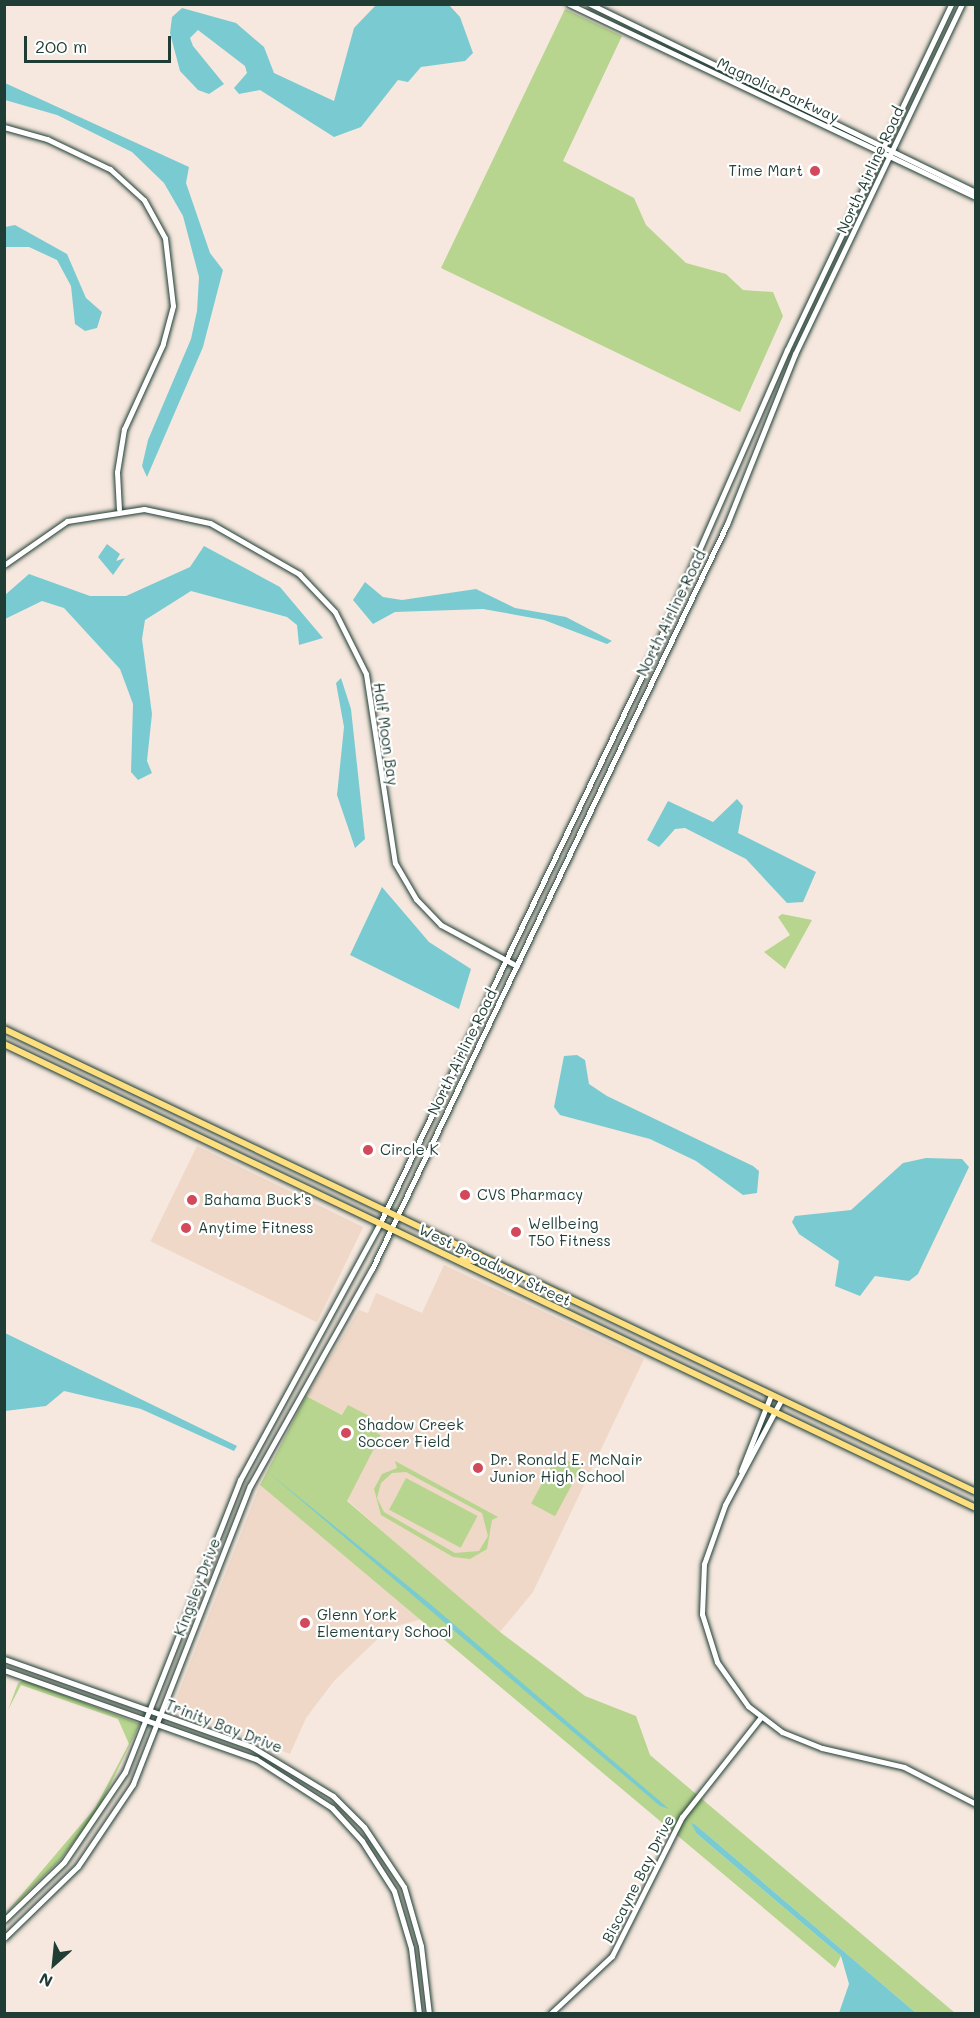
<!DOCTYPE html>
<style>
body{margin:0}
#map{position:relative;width:980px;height:2018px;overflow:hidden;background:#f6e8de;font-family:Mali,sans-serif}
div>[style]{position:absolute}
.built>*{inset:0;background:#efd8c7;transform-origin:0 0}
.green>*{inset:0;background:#b7d58e;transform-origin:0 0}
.water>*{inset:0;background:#7acbd1}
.roads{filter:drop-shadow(0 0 2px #1f3d34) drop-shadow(0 0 2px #1f3d34)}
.secondary>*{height:5px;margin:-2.5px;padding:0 2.5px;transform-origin:2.5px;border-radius:2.5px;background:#fff}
.primary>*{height:6px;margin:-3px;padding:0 3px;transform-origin:3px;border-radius:3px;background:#fedf80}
.dots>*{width:16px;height:16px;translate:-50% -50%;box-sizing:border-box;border:3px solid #fff;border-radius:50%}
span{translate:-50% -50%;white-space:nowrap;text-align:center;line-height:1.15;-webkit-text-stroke:4.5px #fff;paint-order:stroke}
.street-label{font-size:15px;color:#1f3d34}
.poi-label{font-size:15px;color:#1f3d34}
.right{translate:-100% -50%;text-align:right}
.left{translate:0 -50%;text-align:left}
.frame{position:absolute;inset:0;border:6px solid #1f3d34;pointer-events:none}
.north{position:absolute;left:24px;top:1934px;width:60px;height:60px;-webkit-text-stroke:4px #fff;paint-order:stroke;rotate:207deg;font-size:16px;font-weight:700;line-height:24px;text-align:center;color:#1f3d34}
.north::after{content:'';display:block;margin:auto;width:21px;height:27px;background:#1f3d34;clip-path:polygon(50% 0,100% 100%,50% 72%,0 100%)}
.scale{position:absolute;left:24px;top:36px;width:147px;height:27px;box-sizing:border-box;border:3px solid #1f3d34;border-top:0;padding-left:8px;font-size:18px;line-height:21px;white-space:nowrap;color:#1f3d34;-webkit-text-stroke:4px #fff;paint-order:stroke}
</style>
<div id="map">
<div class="built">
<div style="left:197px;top:1146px;width:185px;height:106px;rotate:26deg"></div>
<div style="clip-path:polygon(444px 1265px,644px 1359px,533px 1592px,499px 1633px,347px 1500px,381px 1435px,306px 1396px,359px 1310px,368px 1313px,376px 1293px,422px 1313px)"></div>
<div style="clip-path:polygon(260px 1485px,422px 1619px,389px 1628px,334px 1681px,306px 1718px,290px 1754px,186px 1715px,176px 1699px)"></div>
</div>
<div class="green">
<div style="clip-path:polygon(565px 9px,622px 36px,563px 161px,634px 198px,646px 225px,686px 263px,726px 274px,743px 290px,773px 292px,783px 316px,740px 412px,441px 268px)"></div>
<div style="clip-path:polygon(782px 914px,812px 920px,785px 969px,764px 952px,790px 935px,778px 917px)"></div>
<div style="clip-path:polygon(306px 1396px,342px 1415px,348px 1405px,371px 1417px,365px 1427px,381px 1435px,347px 1501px,500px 1632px,585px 1696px,636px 1716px,650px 1755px,955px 2013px,916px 2013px,696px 1825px,697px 1834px,841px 1956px,835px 1968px,260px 1485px)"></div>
<div style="left:557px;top:1455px;width:27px;height:55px;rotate:28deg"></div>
<div style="clip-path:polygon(evenodd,395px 1461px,498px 1517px,492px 1520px,487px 1549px,470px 1559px,453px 1557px,381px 1515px,374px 1489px,382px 1474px,397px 1468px,395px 1461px,406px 1472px,482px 1513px,488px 1536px,479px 1551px,455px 1553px,384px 1512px,377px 1498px,381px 1483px,392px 1473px,406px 1472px)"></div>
<div style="left:406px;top:1478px;width:81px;height:36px;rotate:28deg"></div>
<div style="clip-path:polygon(24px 1680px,140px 1724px,98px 1810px,61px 1859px,5px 1914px,95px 1808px,129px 1744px,118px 1719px,21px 1685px,8px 1710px,18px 1683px)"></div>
</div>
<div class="water">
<div style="clip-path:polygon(376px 5px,449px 5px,460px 17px,473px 53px,465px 61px,421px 67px,408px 82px,398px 80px,361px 127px,334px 137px,260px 90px,239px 94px,234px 88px,247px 73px,245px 66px,198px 30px,190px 38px,193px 46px,224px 84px,209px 94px,198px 90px,180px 71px,170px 33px,172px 17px,182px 8px,236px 23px,264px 47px,274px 73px,334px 101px,354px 28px)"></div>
<div style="clip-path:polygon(5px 83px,189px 167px,186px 183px,210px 253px,223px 270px,203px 347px,147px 477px,142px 466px,148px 440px,191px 339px,197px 311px,199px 277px,183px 216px,164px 183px,132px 152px,57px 115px,5px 100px)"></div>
<div style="clip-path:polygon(15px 225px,67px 254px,86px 298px,102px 312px,97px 328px,85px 331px,75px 324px,71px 286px,57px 260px,29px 247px,5px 247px,5px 227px)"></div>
<div style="clip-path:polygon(107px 544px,120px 554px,116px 561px,125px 558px,113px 575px,98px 557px)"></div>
<div style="clip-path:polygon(204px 546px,280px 587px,323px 638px,299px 645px,297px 625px,287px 617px,191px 591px,145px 620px,142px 639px,152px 714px,147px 761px,152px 773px,138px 780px,131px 772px,133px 704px,120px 669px,64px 608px,42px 601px,5px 619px,5px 595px,29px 574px,90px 596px,126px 596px,190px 567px)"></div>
<div style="clip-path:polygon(365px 582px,383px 597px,402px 600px,476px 589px,515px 608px,566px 617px,612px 641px,607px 644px,544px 620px,483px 609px,395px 612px,373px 624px,353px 600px)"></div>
<div style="clip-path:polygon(341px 678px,351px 709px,365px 839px,355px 848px,337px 795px,344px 727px,336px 683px)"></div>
<div style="clip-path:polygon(737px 799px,743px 806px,738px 833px,816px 872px,803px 902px,787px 903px,746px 859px,685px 828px,675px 829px,659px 847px,647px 840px,668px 801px,713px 822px)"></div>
<div style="clip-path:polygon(382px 887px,429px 942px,471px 969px,459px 1009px,350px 955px)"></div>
<div style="clip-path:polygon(577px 1055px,585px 1060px,589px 1084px,607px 1096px,753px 1166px,759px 1171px,757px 1193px,743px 1195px,696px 1161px,650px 1139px,560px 1115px,554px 1107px,564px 1056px)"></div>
<div style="clip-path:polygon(926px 1158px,962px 1159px,969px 1167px,918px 1274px,909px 1281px,875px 1276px,860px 1296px,835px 1286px,839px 1261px,799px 1234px,792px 1222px,795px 1216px,851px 1210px,903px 1163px)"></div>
<div style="clip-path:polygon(5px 1333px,237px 1446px,234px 1451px,141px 1409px,64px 1391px,46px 1406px,5px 1411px)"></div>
<div style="clip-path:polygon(268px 1472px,429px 1603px,669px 1809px,660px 1806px)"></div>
<div style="clip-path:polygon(691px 1823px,696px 1825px,916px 2013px,839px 2013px,849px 1984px,841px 1956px,697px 1834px)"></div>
</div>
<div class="roads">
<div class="secondary">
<div style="left:569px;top:4px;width:450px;rotate:25.4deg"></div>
<div style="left:590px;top:4px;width:429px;rotate:26deg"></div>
<div style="left:4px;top:127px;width:45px;rotate:15.6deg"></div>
<div style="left:47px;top:139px;width:70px;rotate:25.5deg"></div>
<div style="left:110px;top:169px;width:46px;rotate:42.4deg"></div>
<div style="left:144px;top:200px;width:43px;rotate:61.1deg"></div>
<div style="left:165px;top:238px;width:68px;rotate:83.3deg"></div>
<div style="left:173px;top:306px;width:39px;rotate:105deg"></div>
<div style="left:163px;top:344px;width:94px;rotate:114.6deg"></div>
<div style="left:124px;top:429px;width:44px;rotate:99.2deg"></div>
<div style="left:117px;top:472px;width:37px;rotate:87deg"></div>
<div style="left:4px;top:565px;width:77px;rotate:-34.9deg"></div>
<div style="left:67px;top:521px;width:78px;rotate:-8.9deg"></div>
<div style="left:144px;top:509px;width:67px;rotate:12deg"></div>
<div style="left:210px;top:523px;width:103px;rotate:29.8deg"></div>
<div style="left:299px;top:574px;width:52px;rotate:46.5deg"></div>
<div style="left:335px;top:612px;width:69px;rotate:63.4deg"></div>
<div style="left:366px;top:674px;width:191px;rotate:81.3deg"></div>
<div style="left:395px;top:863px;width:42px;rotate:59.7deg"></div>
<div style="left:416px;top:899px;width:36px;rotate:46deg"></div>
<div style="left:441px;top:925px;width:86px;rotate:28.3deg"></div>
<div style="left:781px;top:1400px;width:119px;rotate:118.1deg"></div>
<div style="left:725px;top:1505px;width:63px;rotate:109.6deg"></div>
<div style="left:704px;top:1564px;width:50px;rotate:92.3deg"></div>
<div style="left:702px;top:1614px;width:50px;rotate:72.6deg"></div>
<div style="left:717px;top:1662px;width:54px;rotate:54.8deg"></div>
<div style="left:748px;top:1706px;width:43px;rotate:37.4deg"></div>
<div style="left:782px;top:1732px;width:43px;rotate:21.8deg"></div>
<div style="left:822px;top:1748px;width:84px;rotate:13deg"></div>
<div style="left:904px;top:1767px;width:81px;rotate:27.2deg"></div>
<div style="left:741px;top:1471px;width:82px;rotate:-68.5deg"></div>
<div style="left:4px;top:1659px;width:263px;rotate:19.5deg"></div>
<div style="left:252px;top:1747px;width:95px;rotate:31.2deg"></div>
<div style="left:333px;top:1796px;width:44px;rotate:45deg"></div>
<div style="left:364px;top:1827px;width:72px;rotate:56.3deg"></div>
<div style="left:404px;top:1887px;width:61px;rotate:73.9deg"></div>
<div style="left:421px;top:1946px;width:68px;rotate:83.3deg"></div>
<div style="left:4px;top:1670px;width:267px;rotate:19.5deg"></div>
<div style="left:256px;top:1759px;width:90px;rotate:32.8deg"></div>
<div style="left:332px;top:1808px;width:45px;rotate:47.7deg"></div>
<div style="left:362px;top:1841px;width:59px;rotate:57.4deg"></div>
<div style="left:394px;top:1891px;width:59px;rotate:73.4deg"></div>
<div style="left:411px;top:1948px;width:66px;rotate:83.1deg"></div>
<div style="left:4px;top:1920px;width:83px;rotate:-44deg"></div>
<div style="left:64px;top:1862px;width:109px;rotate:-55.9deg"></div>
<div style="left:125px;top:1772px;width:314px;rotate:-68.5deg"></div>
<div style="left:240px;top:1480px;width:293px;rotate:-61.4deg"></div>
<div style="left:380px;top:1223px;width:657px;rotate:-64.41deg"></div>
<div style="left:664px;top:630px;width:306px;rotate:-66.3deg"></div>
<div style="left:787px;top:350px;width:383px;rotate:-64.6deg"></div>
<div style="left:4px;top:1938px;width:103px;rotate:-44.2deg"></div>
<div style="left:78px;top:1866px;width:99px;rotate:-56.1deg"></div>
<div style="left:133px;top:1784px;width:320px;rotate:-68.6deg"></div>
<div style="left:250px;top:1486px;width:249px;rotate:-60.7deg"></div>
<div style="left:372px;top:1269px;width:825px;rotate:-64.52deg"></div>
<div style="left:727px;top:524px;width:183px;rotate:-68.2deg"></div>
<div style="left:795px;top:354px;width:388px;rotate:-64.5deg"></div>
<div style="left:550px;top:2014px;width:85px;rotate:-43.1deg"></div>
<div style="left:612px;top:1956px;width:156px;rotate:-63.3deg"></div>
<div style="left:682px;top:1817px;width:127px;rotate:-51.7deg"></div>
</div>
<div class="primary">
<div style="left:4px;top:1029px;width:1077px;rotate:25.47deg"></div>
<div style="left:4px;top:1044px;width:1077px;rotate:25.52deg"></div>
<div style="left:462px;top:1259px;width:12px;rotate:9deg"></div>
<div style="left:474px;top:1261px;width:8px;rotate:-50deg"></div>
</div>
</div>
<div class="dots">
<div style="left:815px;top:171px;background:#d1495b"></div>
<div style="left:368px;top:1150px;background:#d1495b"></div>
<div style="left:465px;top:1195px;background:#d1495b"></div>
<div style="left:192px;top:1200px;background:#d1495b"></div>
<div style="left:186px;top:1228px;background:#d1495b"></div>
<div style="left:516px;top:1232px;background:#d1495b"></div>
<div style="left:346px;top:1433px;background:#d1495b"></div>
<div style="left:478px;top:1468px;background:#d1495b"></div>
<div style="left:305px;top:1623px;background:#d1495b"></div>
</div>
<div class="street-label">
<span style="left:778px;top:90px;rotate:25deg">Magnolia Parkway</span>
<span style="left:870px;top:170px;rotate:-65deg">North Airline Road</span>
<span style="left:671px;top:613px;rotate:-64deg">North Airline Road</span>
<span style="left:386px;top:734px;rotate:82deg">Half Moon Bay</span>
<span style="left:462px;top:1052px;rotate:-64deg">North Airline Road</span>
<span style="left:495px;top:1265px;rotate:26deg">West Broadway Street</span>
<span style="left:197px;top:1587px;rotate:-69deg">Kingsley Drive</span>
<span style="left:224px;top:1726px;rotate:21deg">Trinity Bay Drive</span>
<span style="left:638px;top:1879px;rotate:-63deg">Biscayne Bay Drive</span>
</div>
<div class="poi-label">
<span class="right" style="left:803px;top:171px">Time Mart</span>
<span class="left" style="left:380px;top:1150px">Circle K</span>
<span class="left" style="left:477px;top:1195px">CVS Pharmacy</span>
<span class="left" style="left:204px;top:1200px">Bahama Buck's</span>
<span class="left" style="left:528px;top:1232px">Wellbeing<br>T50 Fitness</span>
<span class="left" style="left:198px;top:1228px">Anytime Fitness</span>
<span class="left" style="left:358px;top:1433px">Shadow Creek<br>Soccer Field</span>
<span class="left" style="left:490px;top:1468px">Dr. Ronald E. McNair<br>Junior High School</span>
<span class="left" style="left:317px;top:1623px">Glenn York<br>Elementary School</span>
</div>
<div class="frame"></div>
<div class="north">N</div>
<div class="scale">200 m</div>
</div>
